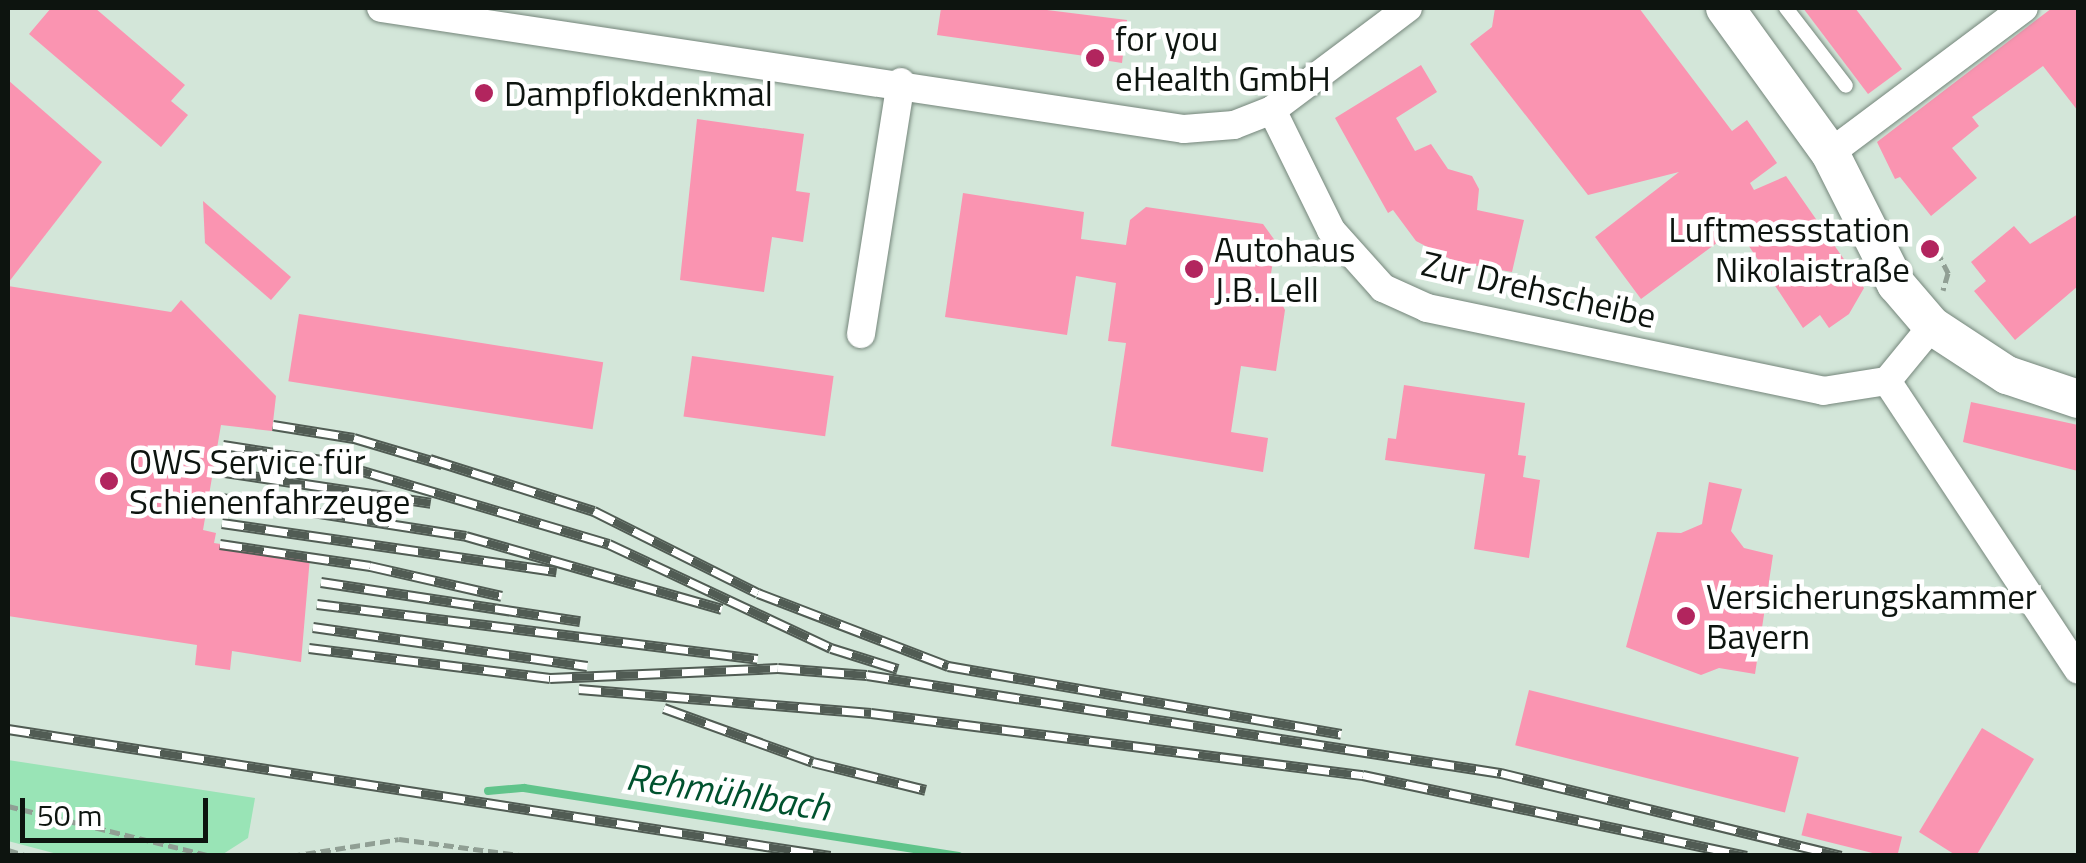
<!DOCTYPE html>
<meta charset="utf-8">
<style>
body{margin:0}
#map{position:relative;width:2086px;height:863px;overflow:hidden;background:#d3e6d9;font-family:"Titillium Web",sans-serif}
div>[style]{position:absolute}
.green>*{inset:0;background:#99e4b6}
.stream>*{height:8px;margin:-4px;padding:0 4px;transform-origin:4px;border-radius:4px;background:#60c48b}
.building>*{inset:0;background:#fa94b1;transform-origin:0 0}
.path>*{height:5px;margin-top:-2.5px;transform-origin:0;background:repeating-linear-gradient(90deg,#909f94 0 10px,transparent 0 15px)}
.roads{filter:drop-shadow(0 0 2px #75867b) drop-shadow(0 0 2px #75867b)}
.service>*{height:14px;margin:-7px;padding:0 7px;transform-origin:7px;border-radius:7px;background:#fff}
.minor>*{height:28px;margin:-14px;padding:0 14px;transform-origin:14px;border-radius:14px;background:#fff}
.secondary>*{height:38px;margin:-19px;padding:0 19px;transform-origin:19px;border-radius:19px;background:#fff}
.rail>*{height:11px;margin-top:-5.5px;transform-origin:0;background:repeating-linear-gradient(90deg,#fff 0 22px,#515c54 0 44px);box-sizing:border-box;border-block:2px solid #515c54}
.dots>*{width:28px;height:28px;translate:-50% -50%;box-sizing:border-box;border:5px solid #fff;border-radius:50%}
span{translate:-50% -50%;white-space:nowrap;text-align:center;line-height:1.15;-webkit-text-stroke:9px #fff;paint-order:stroke}
.poi-label{font-size:35px;color:#0d140f}
.left{translate:0 -50%;text-align:left}
.right{translate:-100% -50%;text-align:right}
.street-label{font-size:35px;color:#0d140f}
.water-label{font-size:38px;color:#00522e;font-style:italic}
.frame{position:absolute;inset:0;border:10px solid #0d140f;pointer-events:none}
.scale{position:absolute;left:20px;top:798px;width:188px;height:45px;box-sizing:border-box;border:5px solid #0d140f;border-top:0;padding-left:12px;font-size:30px;line-height:35px;white-space:nowrap;color:#0d140f;-webkit-text-stroke:8px #fff;paint-order:stroke}
</style>
<div id="map">
<div class="green">
<div style="clip-path:polygon(8px 760px,255px 798px,248px 838px,220px 856px,61px 855px,8px 841px)"></div>
</div>
<div class="stream">
<div style="left:488px;top:791px;width:36px;rotate:-5deg"></div>
<div style="left:524px;top:788px;width:440px;rotate:8.9deg"></div>
</div>
<div class="building">
<div style="clip-path:polygon(51px 8px,95px 8px,185px 85px,171px 101px,188px 115px,161px 147px,29px 34px)"></div>
<div style="clip-path:polygon(941px 8px,1031px 8px,1127px 20px,1122px 63px,1103px 60px,1094px 71px,1085px 56px,937px 35px)"></div>
<div style="clip-path:polygon(1495px 8px,1639px 8px,1732px 131px,1747px 120px,1777px 163px,1750px 183px,1754px 190px,1786px 176px,1864px 288px,1849px 314px,1829px 328px,1820px 315px,1803px 328px,1737px 228px,1641px 299px,1595px 237px,1679px 172px,1588px 195px,1470px 44px,1492px 27px)"></div>
<div style="clip-path:polygon(1803px 8px,1855px 8px,1902px 69px,1868px 94px)"></div>
<div style="clip-path:polygon(2052px 8px,2078px 8px,2078px 111px,2043px 66px,1972px 117px,1979px 126px,1952px 148px,1977px 178px,1931px 216px,1900px 177px,1895px 179px,1877px 142px)"></div>
<div style="clip-path:polygon(1421px 65px,1437px 92px,1396px 118px,1415px 151px,1431px 144px,1448px 169px,1472px 176px,1479px 189px,1477px 210px,1524px 220px,1512px 272px,1456px 262px,1416px 241px,1393px 210px,1388px 213px,1335px 118px)"></div>
<div style="clip-path:polygon(8px 80px,102px 162px,8px 283px)"></div>
<div style="clip-path:polygon(697px 119px,804px 134px,796px 191px,810px 193px,803px 242px,772px 237px,764px 292px,680px 280px)"></div>
<div style="clip-path:polygon(963px 193px,1084px 212px,1081px 239px,1126px 245px,1130px 220px,1146px 207px,1263px 224px,1276px 242px,1270px 280px,1285px 310px,1276px 371px,1241px 366px,1231px 432px,1268px 438px,1263px 472px,1111px 446px,1126px 343px,1108px 341px,1116px 283px,1076px 276px,1067px 335px,945px 317px)"></div>
<div style="clip-path:polygon(203px 201px,291px 277px,271px 300px,205px 243px)"></div>
<div style="clip-path:polygon(2078px 214px,2078px 286px,2015px 340px,1974px 291px,1986px 281px,1971px 262px,2014px 226px,2030px 244px)"></div>
<div style="clip-path:polygon(8px 286px,171px 312px,181px 300px,276px 396px,272px 431px,221px 425px,203px 530px,216px 533px,214px 543px,310px 557px,301px 662px,232px 651px,230px 670px,195px 665px,197px 645px,8px 616px)"></div>
<div style="left:299px;top:314px;width:308px;height:68px;rotate:9deg"></div>
<div style="left:692px;top:356px;width:143px;height:61px;rotate:8deg"></div>
<div style="clip-path:polygon(1404px 385px,1525px 403px,1518px 455px,1526px 456px,1523px 477px,1540px 480px,1529px 558px,1474px 549px,1485px 474px,1385px 460px,1388px 438px,1396px 439px)"></div>
<div style="clip-path:polygon(1971px 402px,2078px 425px,2078px 471px,1963px 442px)"></div>
<div style="clip-path:polygon(1709px 482px,1742px 489px,1731px 531px,1744px 548px,1773px 555px,1755px 674px,1719px 668px,1701px 675px,1626px 647px,1657px 532px,1681px 533px,1702px 524px)"></div>
<div style="left:1529px;top:690px;width:278px;height:57px;rotate:14deg"></div>
<div style="clip-path:polygon(1982px 728px,2034px 759px,1976px 856px,1957px 856px,1919px 832px)"></div>
<div style="left:1807px;top:813px;width:98px;height:23px;rotate:14deg"></div>
</div>
<div class="path">
<div style="left:1937px;top:251px;width:25px;rotate:63deg"></div>
<div style="left:1948px;top:273px;width:18px;rotate:106deg"></div>
<div style="left:8px;top:806px;width:209px;rotate:13.8deg"></div>
<div style="left:8px;top:850px;width:21px;rotate:17deg"></div>
<div style="left:291px;top:856px;width:109px;rotate:-8.9deg"></div>
<div style="left:399px;top:839px;width:129px;rotate:7.6deg"></div>
</div>
<div class="roads">
<div class="service">
<div style="left:1786px;top:8px;width:98px;rotate:52.4deg"></div>
</div>
<div class="minor">
<div style="left:381px;top:8px;width:812px;rotate:8.57deg"></div>
<div style="left:1184px;top:129px;width:50px;rotate:-4.6deg"></div>
<div style="left:1234px;top:125px;width:41px;rotate:-21.5deg"></div>
<div style="left:1272px;top:110px;width:170px;rotate:-36.9deg"></div>
<div style="left:1272px;top:110px;width:134px;rotate:63.8deg"></div>
<div style="left:1331px;top:230px;width:78px;rotate:48.1deg"></div>
<div style="left:1383px;top:288px;width:48px;rotate:24.4deg"></div>
<div style="left:1427px;top:308px;width:405px;rotate:11.8deg"></div>
<div style="left:1823px;top:391px;width:65px;rotate:-8.9deg"></div>
<div style="left:1887px;top:381px;width:71px;rotate:-50.7deg"></div>
<div style="left:1830px;top:153px;width:242px;rotate:-36.8deg"></div>
<div style="left:861px;top:334px;width:255px;rotate:-81deg"></div>
<div style="left:1887px;top:381px;width:346px;rotate:56.5deg"></div>
</div>
<div class="secondary">
<div style="left:1725px;top:8px;width:179px;rotate:54.1deg"></div>
<div style="left:1830px;top:153px;width:147px;rotate:63.3deg"></div>
<div style="left:1896px;top:284px;width:55px;rotate:49.4deg"></div>
<div style="left:1932px;top:326px;width:90px;rotate:33.2deg"></div>
<div style="left:2007px;top:375px;width:75px;rotate:18.7deg"></div>
</div>
</div>
<div class="rail">
<div style="left:273px;top:425px;width:82px;rotate:9.1deg"></div>
<div style="left:354px;top:438px;width:92px;rotate:16.5deg"></div>
<div style="left:223px;top:445px;width:107px;rotate:8.6deg"></div>
<div style="left:329px;top:461px;width:292px;rotate:16.5deg"></div>
<div style="left:609px;top:544px;width:245px;rotate:25.1deg"></div>
<div style="left:831px;top:648px;width:70px;rotate:17.4deg"></div>
<div style="left:430px;top:459px;width:172px;rotate:17.6deg"></div>
<div style="left:594px;top:511px;width:183px;rotate:26.6deg"></div>
<div style="left:758px;top:593px;width:204px;rotate:21deg"></div>
<div style="left:948px;top:666px;width:399px;rotate:9.8deg"></div>
<div style="left:218px;top:471px;width:215px;rotate:8.5deg"></div>
<div style="left:215px;top:497px;width:254px;rotate:8.8deg"></div>
<div style="left:466px;top:536px;width:266px;rotate:15.9deg"></div>
<div style="left:222px;top:523px;width:338px;rotate:8.2deg"></div>
<div style="left:220px;top:544px;width:152px;rotate:8.3deg"></div>
<div style="left:370px;top:566px;width:135px;rotate:12.8deg"></div>
<div style="left:321px;top:582px;width:262px;rotate:8.6deg"></div>
<div style="left:317px;top:604px;width:444px;rotate:7.1deg"></div>
<div style="left:313px;top:627px;width:277px;rotate:8.1deg"></div>
<div style="left:309px;top:648px;width:243px;rotate:7.1deg"></div>
<div style="left:550px;top:678px;width:228px;rotate:-2.5deg"></div>
<div style="left:778px;top:668px;width:89px;rotate:4.5deg"></div>
<div style="left:867px;top:675px;width:642px;rotate:8.79deg"></div>
<div style="left:1501px;top:773px;width:350px;rotate:13.7deg"></div>
<div style="left:579px;top:689px;width:293px;rotate:4.7deg"></div>
<div style="left:871px;top:713px;width:496px;rotate:7.2deg"></div>
<div style="left:1363px;top:775px;width:392px;rotate:11.9deg"></div>
<div style="left:664px;top:708px;width:158px;rotate:19.9deg"></div>
<div style="left:813px;top:762px;width:116px;rotate:13.9deg"></div>
<div style="left:8px;top:729px;width:832px;rotate:8.78deg"></div>
</div>
<div class="dots">
<div style="left:1095px;top:58px;background:#b2255e"></div>
<div style="left:484px;top:93px;background:#b2255e"></div>
<div style="left:1930px;top:249px;background:#b2255e"></div>
<div style="left:1194px;top:269px;background:#b2255e"></div>
<div style="left:109px;top:481px;background:#b2255e"></div>
<div style="left:1686px;top:616px;background:#b2255e"></div>
</div>
<div class="poi-label">
<span class="left" style="left:1115px;top:58px">for you<br>eHealth GmbH</span>
<span class="left" style="left:504px;top:93px">Dampflokdenkmal</span>
<span class="right" style="left:1910px;top:249px">Luftmessstation<br>Nikolaistraße</span>
<span class="left" style="left:1214px;top:269px">Autohaus<br>J.B. Lell</span>
<span class="left" style="left:129px;top:481px">OWS Service für<br>Schienenfahrzeuge</span>
<span class="left" style="left:1706px;top:616px">Versicherungskammer<br>Bayern</span>
</div>
<div class="street-label">
<span style="left:1539px;top:289px;rotate:13deg">Zur Drehscheibe</span>
</div>
<div class="water-label">
<span style="left:728px;top:792px;rotate:9deg">Rehmühlbach</span>
</div>
<div class="frame"></div>
<div class="scale">50 m</div>
</div>
